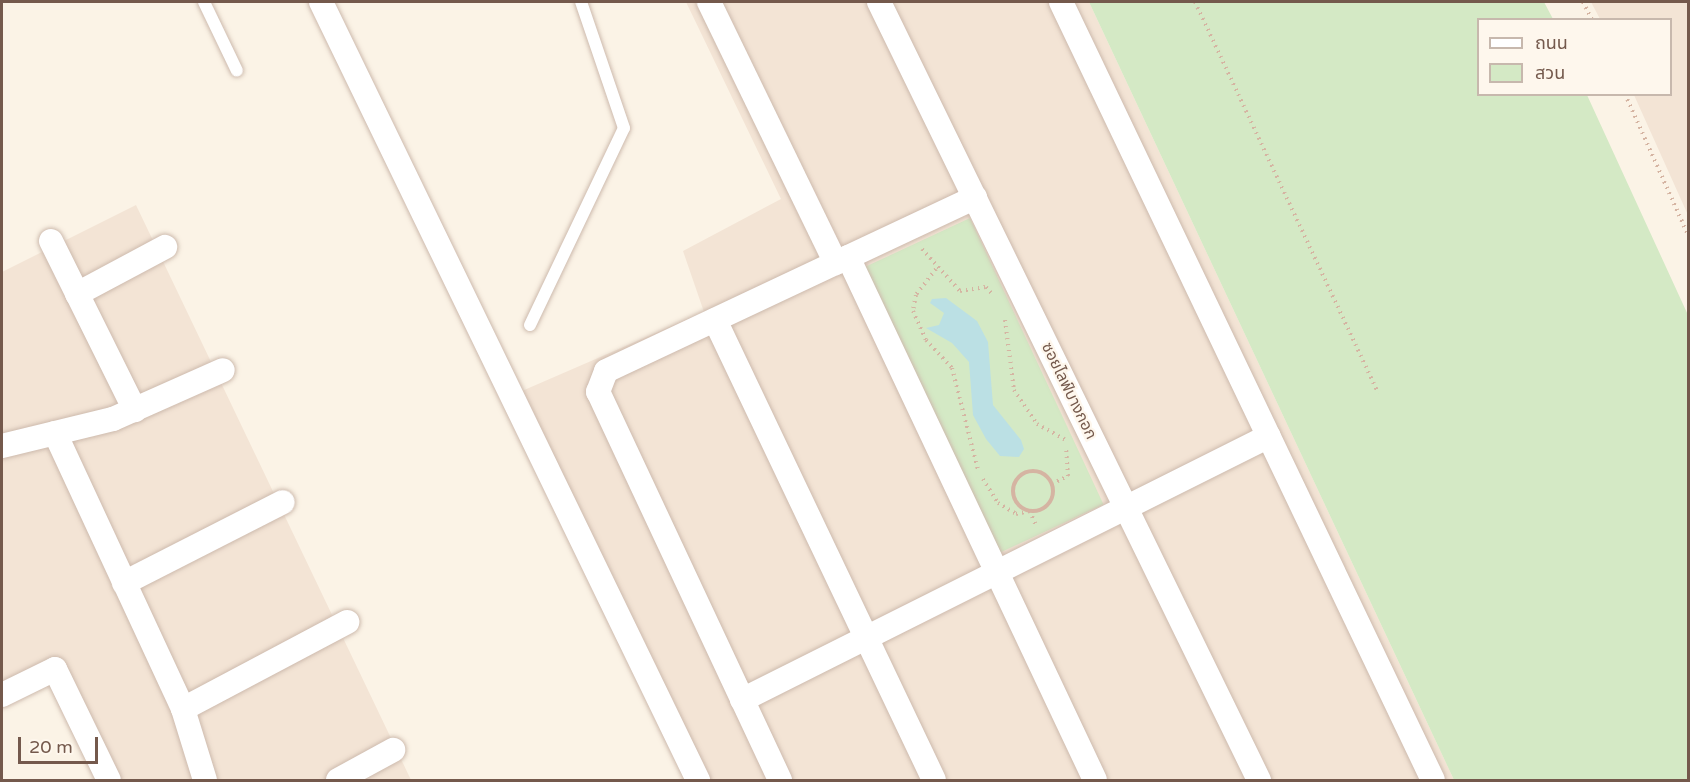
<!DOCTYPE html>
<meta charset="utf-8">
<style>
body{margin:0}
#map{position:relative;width:1690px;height:782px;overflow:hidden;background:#fbf3e6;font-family:"Varela Round","Noto Sans Thai",sans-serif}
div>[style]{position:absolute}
.residential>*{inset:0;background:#f3e4d5}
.green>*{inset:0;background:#d4e9c5;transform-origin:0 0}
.water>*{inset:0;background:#bbe0e4}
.path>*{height:4px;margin-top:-2px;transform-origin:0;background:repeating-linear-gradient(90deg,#d5b4a2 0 1.5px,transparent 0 6px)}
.path>.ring{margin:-2px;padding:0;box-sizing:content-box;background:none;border:4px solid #d5b4a2;border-radius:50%}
.roads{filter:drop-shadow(0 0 2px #cdbaad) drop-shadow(0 0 2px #cdbaad)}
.service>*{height:12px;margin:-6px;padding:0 6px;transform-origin:6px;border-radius:6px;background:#fff}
.minor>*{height:24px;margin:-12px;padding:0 12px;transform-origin:12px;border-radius:12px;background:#fff}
span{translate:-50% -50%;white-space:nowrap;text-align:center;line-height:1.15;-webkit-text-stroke:4.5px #fef7ed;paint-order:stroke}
.street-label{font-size:16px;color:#74594c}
.frame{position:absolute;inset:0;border:3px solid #74594c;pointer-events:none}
.legend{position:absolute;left:1477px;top:18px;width:195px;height:78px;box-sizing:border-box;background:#fef7ed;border:2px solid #c7b8ad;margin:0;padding:8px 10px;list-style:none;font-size:18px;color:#74594c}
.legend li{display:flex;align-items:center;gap:12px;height:30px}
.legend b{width:30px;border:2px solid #c7b8ad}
.scale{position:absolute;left:18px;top:737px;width:80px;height:27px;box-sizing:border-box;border:3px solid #74594c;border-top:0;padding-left:8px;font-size:18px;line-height:21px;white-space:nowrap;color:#74594c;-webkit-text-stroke:4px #fef7ed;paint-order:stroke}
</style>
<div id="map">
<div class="residential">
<div style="clip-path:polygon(686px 2px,1089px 2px,1454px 780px,698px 780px,515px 394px,704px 312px,683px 251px,781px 199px)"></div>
<div style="clip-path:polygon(1591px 2px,1688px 2px,1688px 215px,1634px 95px,1670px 94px,1670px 20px,1600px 19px)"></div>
<div style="clip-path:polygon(136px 205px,411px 780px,109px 780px,58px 675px,2px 702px,2px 272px)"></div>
</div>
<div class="green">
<div style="clip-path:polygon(1089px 2px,1544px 2px,1553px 19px,1478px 20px,1478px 94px,1587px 95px,1688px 315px,1688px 780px,1454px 780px)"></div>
<div style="left:970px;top:218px;width:316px;height:118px;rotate:65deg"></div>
</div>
<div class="water">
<div style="clip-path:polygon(946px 298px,977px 321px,988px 342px,993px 405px,1021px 440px,1024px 449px,1019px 457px,1000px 456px,986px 439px,973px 415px,969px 362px,952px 343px,926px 328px,939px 325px,944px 313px,930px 303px,932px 299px)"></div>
</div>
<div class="path">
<div style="left:1195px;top:2px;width:432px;rotate:64.9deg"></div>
<div style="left:1583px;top:2px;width:20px;rotate:63deg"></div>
<div style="left:1625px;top:94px;width:154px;rotate:65.9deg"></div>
<div style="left:922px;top:249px;width:57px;rotate:47.9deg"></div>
<div style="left:960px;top:291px;width:26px;rotate:-9deg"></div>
<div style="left:986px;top:287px;width:9px;rotate:49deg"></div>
<div style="left:936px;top:269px;width:33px;rotate:128deg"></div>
<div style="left:916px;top:295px;width:16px;rotate:101deg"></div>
<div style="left:913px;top:311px;width:32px;rotate:66deg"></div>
<div style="left:926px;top:340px;width:38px;rotate:47deg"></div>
<div style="left:952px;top:368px;width:105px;rotate:75.7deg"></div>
<div style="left:1005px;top:320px;width:71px;rotate:82.7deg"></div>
<div style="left:1014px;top:390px;width:41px;rotate:55.9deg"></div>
<div style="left:1037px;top:424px;width:33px;rotate:29deg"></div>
<div class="ring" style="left:1013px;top:471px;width:36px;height:36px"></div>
<div style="left:983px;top:479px;width:28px;rotate:58deg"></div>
<div style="left:998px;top:503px;width:21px;rotate:31deg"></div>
<div style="left:1016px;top:514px;width:14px;rotate:-12deg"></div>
<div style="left:1030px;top:511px;width:16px;rotate:68deg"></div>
<div style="left:1052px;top:484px;width:18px;rotate:-27deg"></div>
<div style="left:1068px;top:476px;width:28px;rotate:-94deg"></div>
</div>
<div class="roads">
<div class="service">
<div style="left:204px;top:2px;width:76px;rotate:64.4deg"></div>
<div style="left:530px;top:325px;width:218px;rotate:-64.5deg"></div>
<div style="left:624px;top:128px;width:133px;rotate:-108.8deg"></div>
</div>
<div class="minor">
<div style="left:321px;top:2px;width:865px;rotate:64.15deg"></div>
<div style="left:709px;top:2px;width:290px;rotate:64.1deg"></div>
<div style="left:879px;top:2px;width:866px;rotate:63.97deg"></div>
<div style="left:1061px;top:2px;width:862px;rotate:64.45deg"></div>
<div style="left:51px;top:241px;width:189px;rotate:63.6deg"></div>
<div style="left:848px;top:257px;width:578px;rotate:64.72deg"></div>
<div style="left:77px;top:294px;width:100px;rotate:-28.1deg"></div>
<div style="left:715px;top:320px;width:509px;rotate:64.54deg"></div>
<div style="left:55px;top:433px;width:304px;rotate:65.1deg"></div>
<div style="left:183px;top:709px;width:74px;rotate:72.8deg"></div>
<div style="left:2px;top:446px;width:114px;rotate:-13.7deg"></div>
<div style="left:113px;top:419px;width:120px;rotate:-24deg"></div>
<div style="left:124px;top:583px;width:178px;rotate:-27deg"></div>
<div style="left:2px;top:695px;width:59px;rotate:-26.1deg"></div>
<div style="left:55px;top:669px;width:123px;rotate:64.1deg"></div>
<div style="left:742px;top:700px;width:589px;rotate:-26.61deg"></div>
<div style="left:183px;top:709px;width:186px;rotate:-27.9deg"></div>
<div style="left:338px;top:780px;width:63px;rotate:-28.6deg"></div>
<div style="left:780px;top:780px;width:429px;rotate:-115.1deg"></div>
<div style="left:598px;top:392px;width:22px;rotate:-69deg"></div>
<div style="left:606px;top:371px;width:408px;rotate:-25.2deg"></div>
</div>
</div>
<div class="street-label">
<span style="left:1069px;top:391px;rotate:64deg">ซอยไลฟ์บางกอก</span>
</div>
<div class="frame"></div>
<ul class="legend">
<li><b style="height:8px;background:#fff"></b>ถนน</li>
<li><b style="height:16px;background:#d4e9c5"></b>สวน</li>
</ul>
<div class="scale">20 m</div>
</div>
